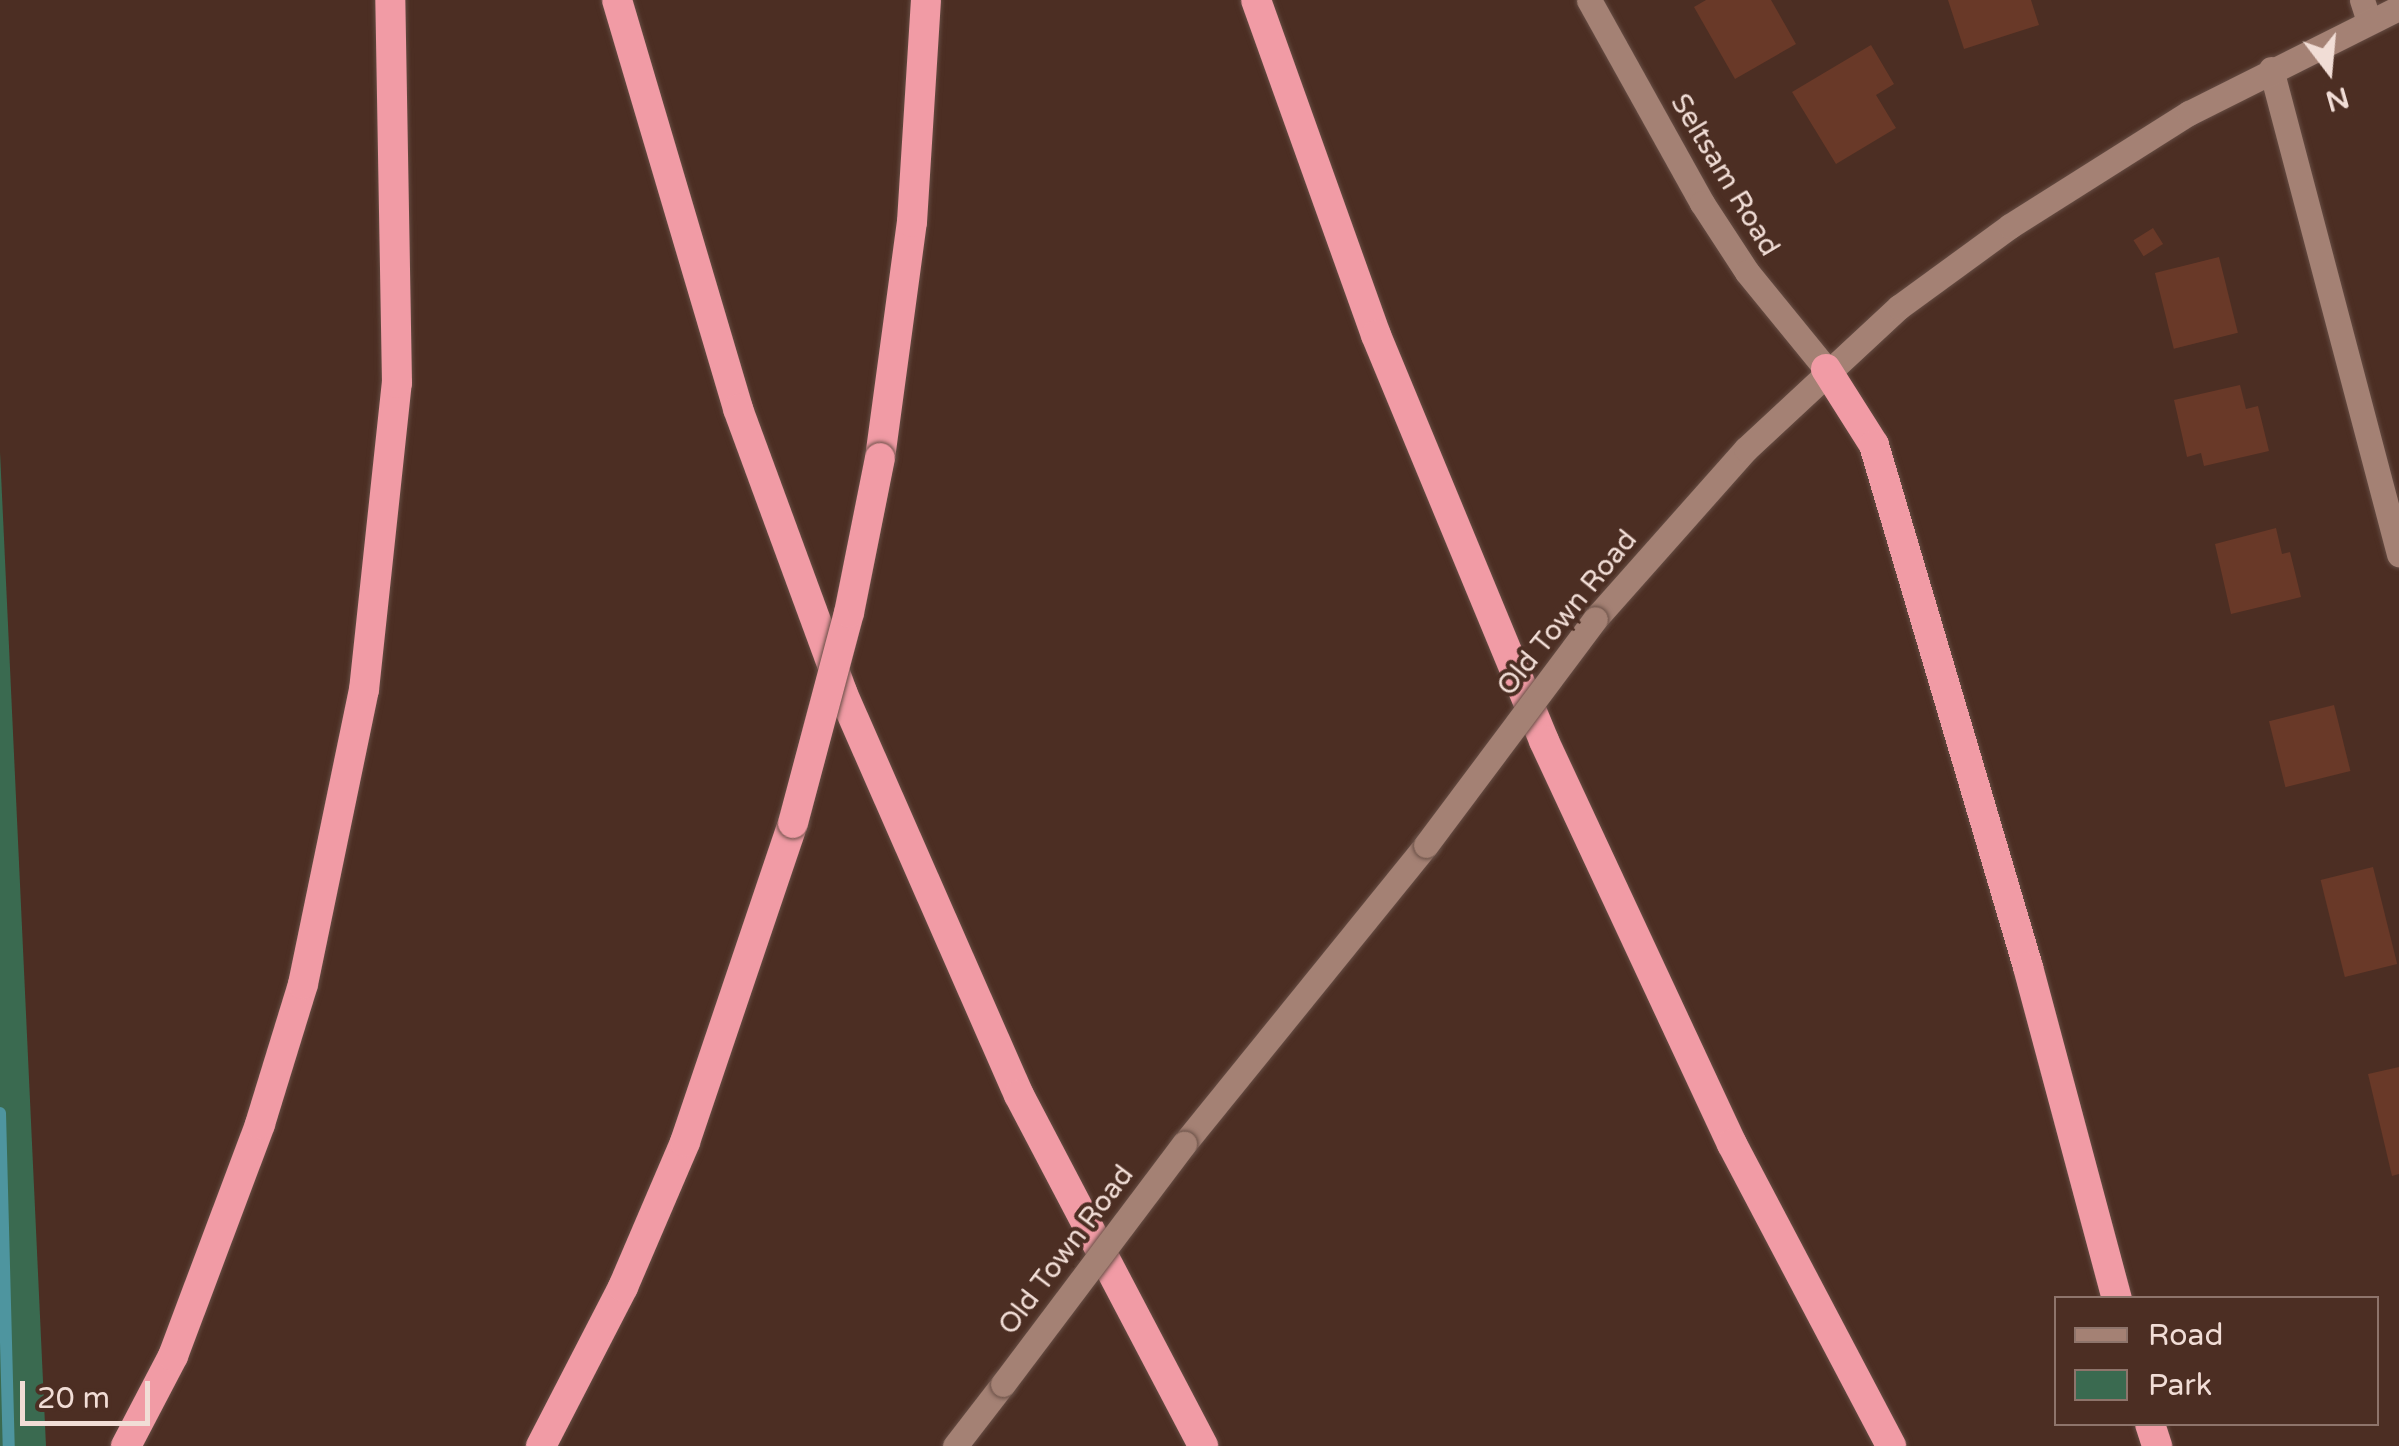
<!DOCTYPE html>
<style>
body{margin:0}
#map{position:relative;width:2399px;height:1446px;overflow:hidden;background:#4c2e23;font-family:"Varela Round",sans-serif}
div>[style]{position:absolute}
.green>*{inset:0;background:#3a6a50}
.stream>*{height:12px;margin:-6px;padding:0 6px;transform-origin:6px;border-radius:6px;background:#4e959f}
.building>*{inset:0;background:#693928;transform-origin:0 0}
.roads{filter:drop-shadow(0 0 2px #664d44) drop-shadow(0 0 2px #664d44)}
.street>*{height:25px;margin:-12.5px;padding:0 12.5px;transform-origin:12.5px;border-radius:12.5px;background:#a48174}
.secondary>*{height:25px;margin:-12.5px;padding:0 12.5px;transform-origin:12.5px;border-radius:12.5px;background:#a48174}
.highway>*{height:30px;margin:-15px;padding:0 15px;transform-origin:15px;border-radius:15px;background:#f19ba5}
.bridges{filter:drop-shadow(0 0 2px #664d44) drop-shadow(0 0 2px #664d44)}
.secondary-bridge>*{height:25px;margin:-12.5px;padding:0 12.5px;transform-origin:12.5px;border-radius:12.5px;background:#a48174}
.highway-bridge>*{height:30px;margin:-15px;padding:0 15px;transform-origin:15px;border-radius:15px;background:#f19ba5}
span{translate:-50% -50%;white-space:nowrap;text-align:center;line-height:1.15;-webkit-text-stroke:8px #4c2e23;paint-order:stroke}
.street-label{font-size:28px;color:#f1ddd6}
.legend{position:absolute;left:2054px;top:1296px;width:325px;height:130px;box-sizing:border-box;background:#4c2e23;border:2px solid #8e746b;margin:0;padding:12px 18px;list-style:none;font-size:30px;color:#f1ddd6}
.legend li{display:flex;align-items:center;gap:20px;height:50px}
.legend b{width:50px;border:2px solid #8e746b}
.north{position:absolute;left:2279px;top:20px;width:100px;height:100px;-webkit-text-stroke:8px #4c2e23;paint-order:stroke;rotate:164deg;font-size:28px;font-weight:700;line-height:40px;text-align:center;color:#f1ddd6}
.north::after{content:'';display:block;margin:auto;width:35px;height:45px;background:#f1ddd6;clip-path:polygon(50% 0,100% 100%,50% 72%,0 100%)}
.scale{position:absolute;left:20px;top:1381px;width:130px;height:45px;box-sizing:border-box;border:5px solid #f1ddd6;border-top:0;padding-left:12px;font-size:30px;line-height:35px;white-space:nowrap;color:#f1ddd6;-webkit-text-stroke:8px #4c2e23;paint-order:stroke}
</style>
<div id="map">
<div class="green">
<div style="clip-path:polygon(0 452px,46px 1446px,0 1446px)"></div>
</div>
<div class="stream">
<div style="left:0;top:1113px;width:333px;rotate:88.5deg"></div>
</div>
<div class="building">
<div style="clip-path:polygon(1706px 0,1771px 0,1796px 44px,1735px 79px,1694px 7px)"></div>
<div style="clip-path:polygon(1948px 0,2031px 0,2039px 25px,1964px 49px)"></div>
<div style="clip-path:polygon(1871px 45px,1894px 84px,1876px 95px,1896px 128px,1836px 164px,1792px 92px)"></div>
<div style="left:2153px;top:228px;width:19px;height:23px;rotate:58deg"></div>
<div style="left:2219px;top:257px;width:78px;height:66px;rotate:76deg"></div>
<div style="clip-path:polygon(2240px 385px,2246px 409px,2258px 406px,2269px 451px,2204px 466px,2201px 453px,2187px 457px,2174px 400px)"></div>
<div style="clip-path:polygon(2276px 528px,2282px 554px,2290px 552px,2301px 597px,2231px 614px,2215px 544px)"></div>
<div style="left:2334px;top:705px;width:68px;height:67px;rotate:76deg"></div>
<div style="left:2373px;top:867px;width:100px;height:54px;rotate:76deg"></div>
<div style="clip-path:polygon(2399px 1067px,2399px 1174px,2392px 1176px,2368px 1074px)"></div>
</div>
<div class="roads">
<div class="street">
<div style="left:2362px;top:0;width:22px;rotate:72deg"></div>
<div style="left:2271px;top:69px;width:502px;rotate:75.22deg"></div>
</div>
<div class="secondary">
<div style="left:1589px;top:0;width:232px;rotate:60.9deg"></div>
<div style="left:1702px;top:203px;width:82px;rotate:56.9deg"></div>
<div style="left:1747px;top:272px;width:125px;rotate:50.8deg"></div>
<div style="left:1595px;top:619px;width:227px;rotate:-48.4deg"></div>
<div style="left:1746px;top:449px;width:209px;rotate:-42.9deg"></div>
<div style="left:1899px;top:307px;width:137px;rotate:-36.1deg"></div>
<div style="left:2010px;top:226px;width:212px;rotate:-32.3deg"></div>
<div style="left:2189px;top:113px;width:235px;rotate:-26.6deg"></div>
<div style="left:1184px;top:1144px;width:385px;rotate:-51deg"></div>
<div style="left:955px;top:1446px;width:78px;rotate:-52.3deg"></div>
</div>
<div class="highway">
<div style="left:617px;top:0;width:427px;rotate:73.5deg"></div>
<div style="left:738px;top:409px;width:302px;rotate:69.8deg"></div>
<div style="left:842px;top:692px;width:440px;rotate:66.3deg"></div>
<div style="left:1019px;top:1095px;width:396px;rotate:62.3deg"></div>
<div style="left:1256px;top:0;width:356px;rotate:70.3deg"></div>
<div style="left:1376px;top:335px;width:439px;rotate:67.5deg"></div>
<div style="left:1544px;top:741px;width:445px;rotate:65deg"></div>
<div style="left:1732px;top:1144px;width:341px;rotate:62.2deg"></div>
<div style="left:1826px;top:369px;width:90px;rotate:57.7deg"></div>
<div style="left:1874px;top:445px;width:544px;rotate:73.56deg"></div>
<div style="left:2028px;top:967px;width:343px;rotate:75deg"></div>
<div style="left:880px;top:458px;width:238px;rotate:-82.3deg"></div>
<div style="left:912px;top:222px;width:222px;rotate:-86.4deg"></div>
<div style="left:2150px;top:1424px;width:23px;rotate:72deg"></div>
<div style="left:126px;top:1446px;width:102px;rotate:-62.4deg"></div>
<div style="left:173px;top:1356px;width:248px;rotate:-69.4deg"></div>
<div style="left:260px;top:1124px;width:146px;rotate:-72.9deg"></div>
<div style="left:303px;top:984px;width:300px;rotate:-78.3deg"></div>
<div style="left:364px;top:690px;width:309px;rotate:-83.9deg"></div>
<div style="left:397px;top:383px;width:383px;rotate:-91deg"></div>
<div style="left:541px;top:1446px;width:179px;rotate:-62.7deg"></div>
<div style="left:623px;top:1287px;width:158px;rotate:-66.8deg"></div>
<div style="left:685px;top:1142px;width:337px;rotate:-71.3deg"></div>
</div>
</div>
<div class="bridges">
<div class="secondary-bridge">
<div style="left:1426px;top:845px;width:282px;rotate:-53.2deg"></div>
<div style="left:1003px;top:1384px;width:301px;rotate:-53deg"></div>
</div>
<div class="highway-bridge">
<div style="left:793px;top:823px;width:217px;rotate:-75.1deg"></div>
<div style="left:849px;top:613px;width:158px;rotate:-78.7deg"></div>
</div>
</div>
<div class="street-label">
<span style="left:1725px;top:175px;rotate:59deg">Seltsam Road</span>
<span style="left:1567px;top:613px;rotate:-51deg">Old Town Road</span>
<span style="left:1066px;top:1250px;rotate:-53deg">Old Town Road</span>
</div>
<ul class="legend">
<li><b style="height:12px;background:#a48174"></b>Road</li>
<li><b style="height:28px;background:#3a6a50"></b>Park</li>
</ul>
<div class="north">N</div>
<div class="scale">20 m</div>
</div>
